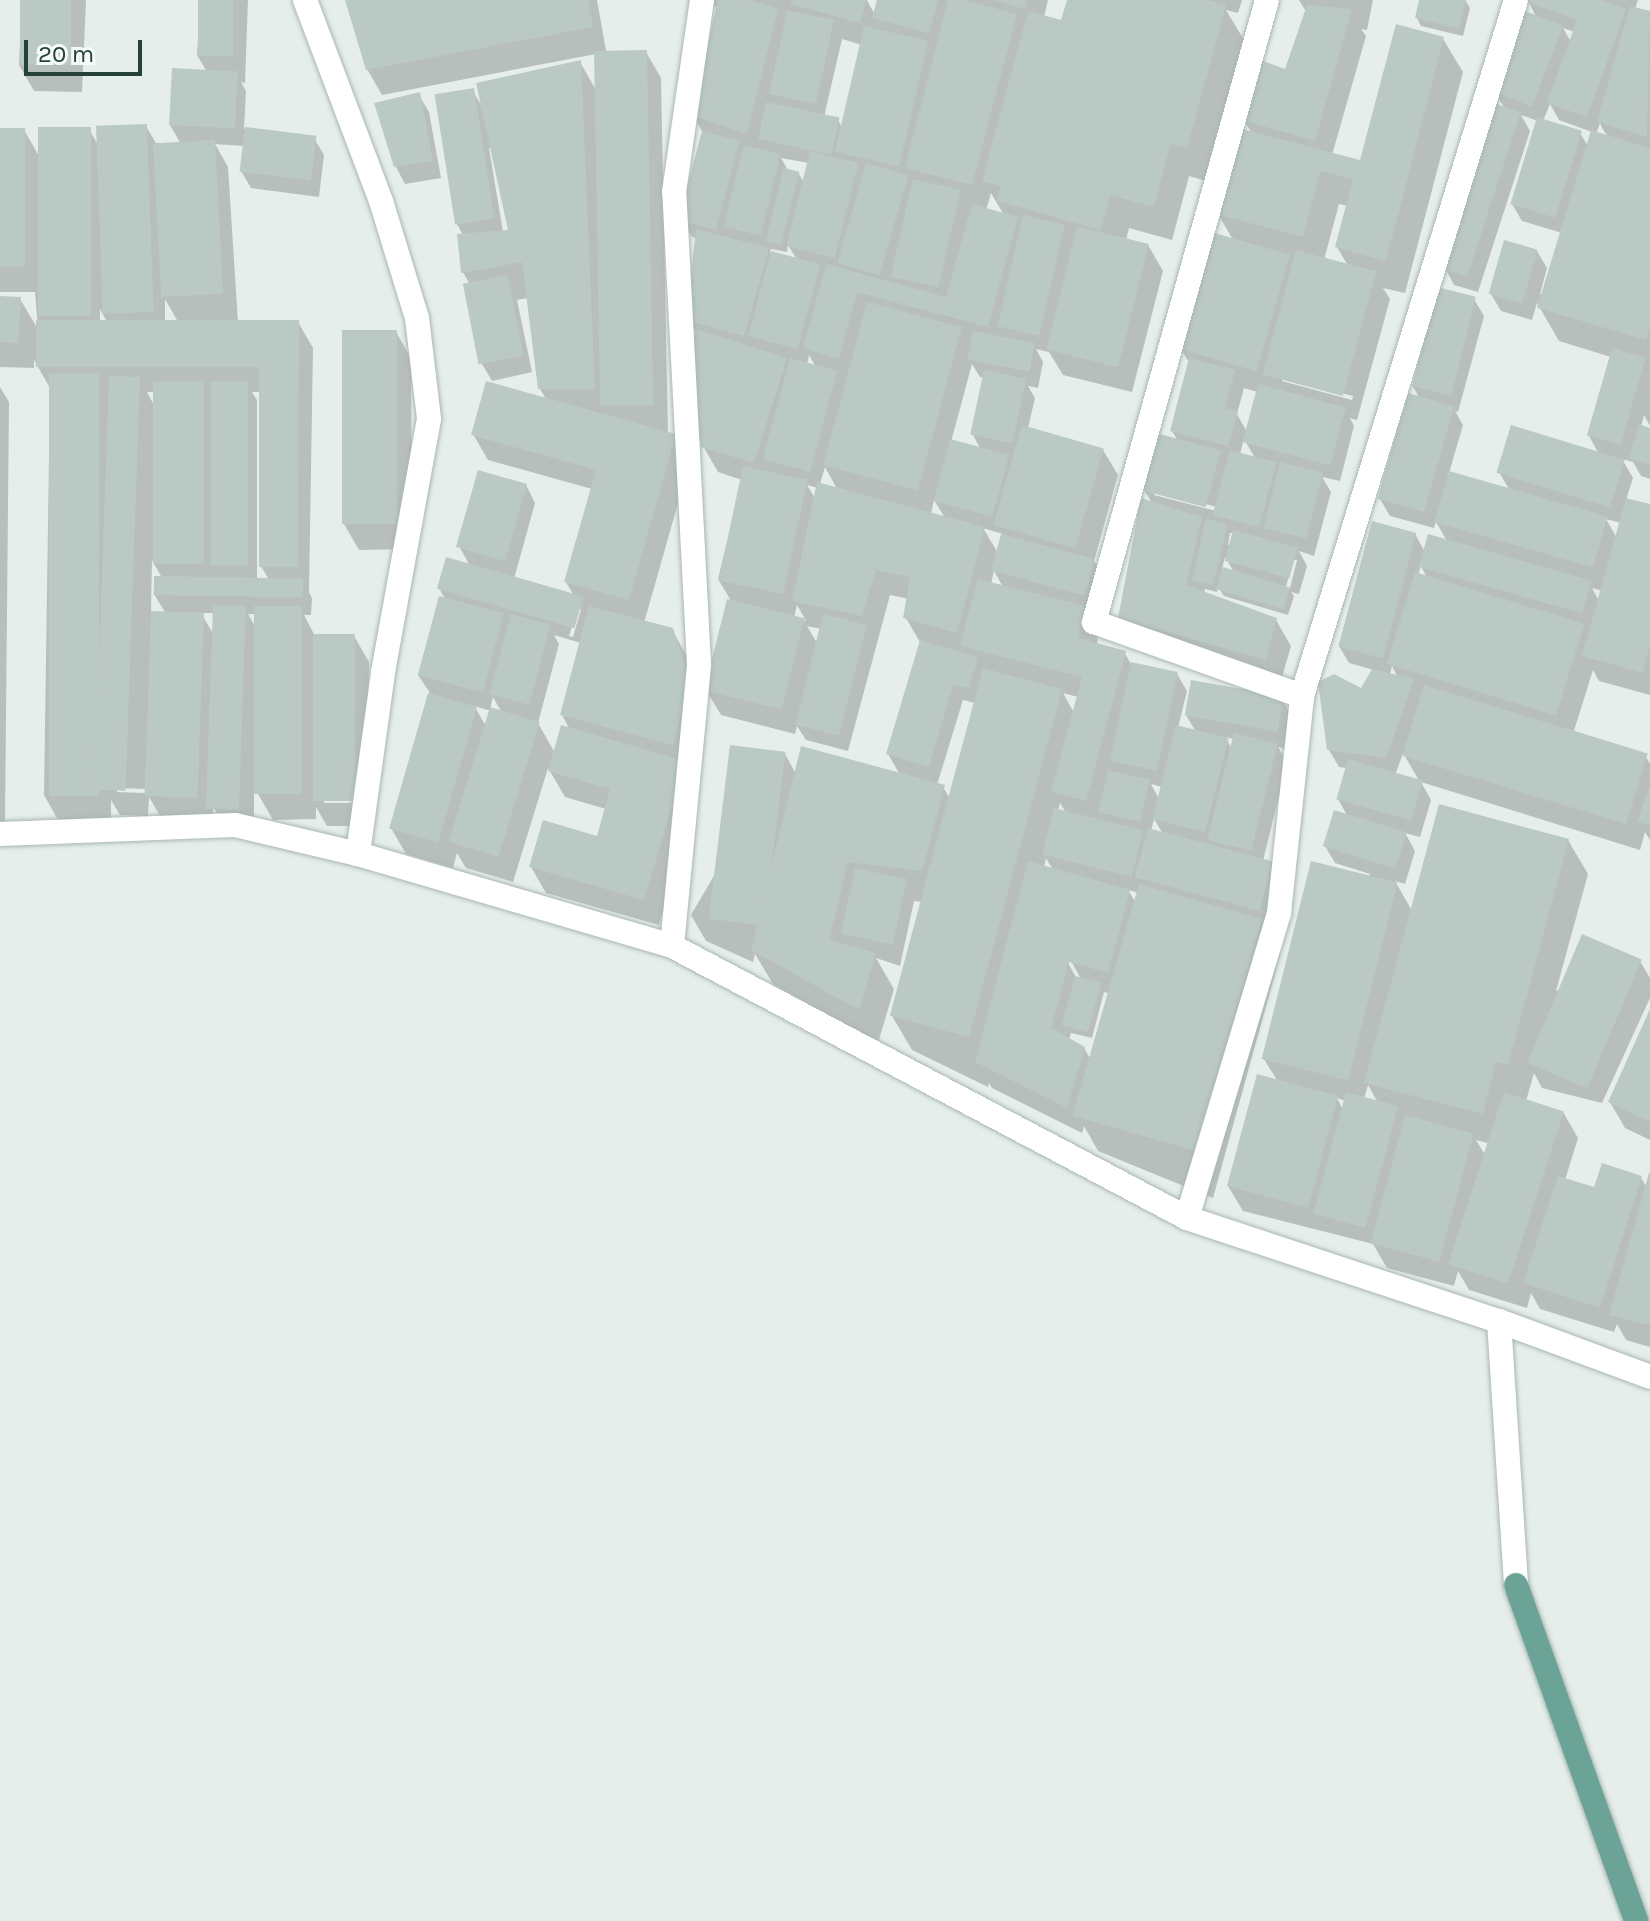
<!DOCTYPE html>
<style>
body{margin:0}
#map{position:relative;width:1650px;height:1921px;overflow:hidden;background:#e6eeeb;font-family:Karla,sans-serif}
div>[style]{position:absolute}
.shadow>*{inset:0;background:#0003}
.building>*{inset:0;background:#bbc9c4;transform-origin:0 0}
.roads{filter:drop-shadow(0 0 2px #a8b7b2) drop-shadow(0 0 2px #a8b7b2)}
.minor>*{height:24px;margin:-12px;padding:0 12px;transform-origin:12px;border-radius:12px;background:#fff}
.major>*{height:24px;margin:-12px;padding:0 12px;transform-origin:12px;border-radius:12px;background:#6ba396}
span{translate:-50% -50%;white-space:nowrap;text-align:center;line-height:1.15;-webkit-text-stroke:6px #f6fbf9;paint-order:stroke}
.scale{position:absolute;left:24px;top:40px;width:118px;height:36px;box-sizing:border-box;border:4px solid #24413a;border-top:0;padding-left:10px;font-size:24px;line-height:28px;white-space:nowrap;color:#24413a;-webkit-text-stroke:6px #f6fbf9;paint-order:stroke}
</style>
<div id="map">
<div class="shadow">
<div style="clip-path:polygon(22px 0,86px 0,82px 92px,34px 91px,19px 65px)"></div>
<div style="clip-path:polygon(evenodd,200px 0,248px 0,245px 83px,241px 82px,246px 91px,244px 129px,314px 138px,324px 155px,319px 197px,251px 188px,241px 171px,244px 146px,215px 144px,228px 167px,238px 322px,298px 322px,313px 348px,309px 592px,312px 598px,311px 615px,304px 615px,315px 636px,354px 636px,369px 662px,367px 826px,327px 826px,316px 807px,316px 819px,273px 820px,258px 794px,258px 783px,254px 783px,254px 825px,224px 825px,213px 806px,213px 823px,163px 821px,149px 797px,148px 816px,120px 815px,111px 800px,111px 830px,63px 829px,44px 795px,50px 388px,34px 360px,34px 368px,0 367px,0 298px,20px 299px,38px 329px,35px 292px,0 292px,0 130px,24px 130px,39px 156px,89px 129px,98px 145px,146px 126px,157px 145px,181px 144px,170px 125px,207px 72px,197px 55px,200px 0,165px 299px,178px 322px,165px 322px,165px 299px,200px 0,100px 309px,107px 322px,100px 322px,100px 309px,200px 0,147px 392px,155px 392px,155px 407px,147px 392px,200px 0,252px 392px,261px 392px,261px 566px,269px 580px,257px 580px,257px 400px,252px 392px,200px 0,152px 560px,162px 578px,154px 594px,166px 614px,151px 613px,152px 560px,200px 0,201px 613px,215px 613px,215px 637px,201px 613px,200px 0,248px 614px,256px 614px,256px 628px,248px 614px,200px 0,117px 788px,145px 789px,145px 793px,117px 792px,117px 788px,200px 0,324px 799px,363px 799px,363px 803px,324px 803px,324px 799px)"></div>
<div style="clip-path:polygon(evenodd,347px 0,597px 0,607px 56px,646px 52px,661px 78px,668px 433px,675px 435px,690px 461px,644px 623px,672px 630px,687px 656px,698px 788px,659px 925px,546px 893px,531px 867px,598px 838px,606px 809px,565px 797px,548px 768px,513px 882px,466px 868px,457px 853px,453px 868px,406px 854px,391px 828px,430px 693px,418px 675px,445px 599px,439px 588px,470px 566px,459px 546px,526px 485px,535px 503px,514px 579px,574px 596px,566px 582px,592px 489px,488px 460px,473px 434px,546px 399px,540px 389px,528px 298px,517px 300px,532px 372px,492px 381px,482px 364px,466px 286px,470px 285px,463px 272px,463px 235px,457px 224px,472px 90px,483px 108px,580px 62px,596px 90px,596px 54px,382px 95px,367px 69px,347px 0,489px 148px,492px 148px,511px 232px,503px 232px,489px 148px,347px 0,577px 609px,581px 609px,573px 637px,569px 636px,577px 609px,347px 0,554px 635px,581px 643px,562px 715px,570px 730px,555px 753px,538px 723px,559px 644px,554px 635px,347px 0,493px 697px,502px 713px,490px 709px,493px 697px,347px 0,474px 706px,491px 711px,486px 726px,474px 706px)"></div>
<div style="clip-path:polygon(evenodd,687px 0,867px 0,875px 15px,879px 0,1048px 0,1044px 17px,1063px 22px,1069px 0,1242px 0,1238px 13px,1226px 10px,1244px 40px,1206px 181px,1189px 176px,1172px 240px,1129px 228px,1126px 240px,1148px 245px,1163px 271px,1132px 392px,1063px 375px,1049px 352px,1036px 349px,1043px 362px,1038px 388px,1028px 386px,1035px 398px,1028px 428px,1103px 450px,1118px 475px,1094px 561px,1104px 578px,1097px 645px,1124px 652px,1131px 664px,1177px 674px,1187px 691px,1178px 728px,1196px 732px,1186px 715px,1282px 699px,1291px 716px,1285px 749px,1278px 747px,1287px 763px,1263px 861px,1272px 863px,1282px 880px,1263px 925px,1280px 955px,1213px 1198px,1098px 1151px,1084px 1126px,1082px 1133px,992px 1088px,989px 1083px,988px 1087px,912px 1050px,892px 1016px,922px 902px,914px 901px,900px 966px,876px 958px,894px 989px,878px 1043px,773px 984px,755px 954px,753px 962px,706px 941px,691px 915px,785px 754px,796px 774px,900px 775px,888px 754px,921px 644px,906px 618px,909px 599px,890px 595px,848px 751px,806px 740px,797px 726px,795px 734px,721px 715px,706px 690px,730px 599px,718px 579px,742px 480px,718px 472px,703px 446px,697px 335px,688px 320px,697px 238px,692px 237px,682px 220px,703px 133px,693px 115px,718px 7px,687px 0,842px 39px,862px 45px,842px 128px,838px 120px,824px 117px,842px 39px,687px 0,781px 158px,809px 163px,804px 183px,799px 174px,789px 172px,781px 158px,687px 0,991px 193px,1004px 215px,986px 210px,991px 193px,687px 0,788px 245px,797px 260px,770px 253px,771px 249px,787px 252px,788px 245px,687px 0,809px 355px,816px 367px,807px 365px,809px 355px,687px 0,972px 364px,980px 377px,985px 378px,973px 435px,981px 450px,951px 442px,972px 364px,687px 0,825px 467px,837px 489px,820px 484px,825px 467px,687px 0,807px 485px,818px 488px,816px 500px,807px 485px,687px 0,934px 500px,945px 518px,931px 514px,934px 500px,687px 0,983px 528px,1003px 534px,998px 553px,983px 528px,687px 0,994px 571px,1003px 587px,991px 584px,994px 571px,687px 0,797px 605px,806px 621px,794px 618px,797px 605px,687px 0,807px 626px,821px 629px,817px 643px,807px 626px,687px 0,1063px 693px,1078px 697px,1074px 713px,1063px 693px,687px 0,963px 700px,975px 703px,950px 799px,943px 787px,937px 785px,963px 700px,687px 0,1225px 737px,1234px 739px,1232px 749px,1225px 737px,687px 0,1151px 784px,1162px 787px,1159px 799px,1151px 784px,687px 0,1060px 803px,1066px 813px,1058px 811px,1060px 803px,687px 0,1154px 819px,1163px 834px,1151px 831px,1154px 819px,687px 0,1046px 858px,1053px 870px,1044px 867px,1046px 858px,687px 0,1128px 890px,1139px 893px,1136px 903px,1128px 890px,687px 0,1066px 952px,1081px 979px,1077px 979px,1063px 954px,1066px 952px,687px 0,1104px 992px,1111px 994px,1093px 1064px,1084px 1048px,1069px 1040px,1071px 1033px,1092px 1038px,1104px 992px)"></div>
<div style="clip-path:polygon(evenodd,1299px 0,1373px 0,1367px 30px,1361px 29px,1366px 36px,1332px 155px,1361px 162px,1443px 39px,1463px 72px,1405px 293px,1383px 288px,1390px 299px,1357px 420px,1350px 418px,1354px 426px,1340px 481px,1322px 477px,1331px 492px,1314px 556px,1299px 551px,1307px 566px,1299px 594px,1291px 592px,1294px 596px,1288px 615px,1224px 596px,1218px 587px,1217px 592px,1205px 589px,1204px 594px,1276px 620px,1291px 646px,1280px 684px,1135px 644px,1120px 618px,1152px 503px,1144px 490px,1178px 441px,1172px 431px,1190px 364px,1180px 348px,1233px 240px,1218px 214px,1252px 134px,1244px 120px,1287px 72px,1307px 13px,1299px 0,1339px 204px,1348px 206px,1337px 247px,1348px 266px,1324px 260px,1339px 204px,1299px 0,1282px 377px,1353px 396px,1352px 400px,1282px 381px,1282px 377px,1299px 0,1244px 388px,1258px 392px,1247px 432px,1237px 414px,1244px 388px,1299px 0,1244px 439px,1255px 458px,1240px 454px,1244px 439px,1299px 0,1154px 491px,1217px 507px,1216px 511px,1154px 495px,1154px 491px,1299px 0,1230px 533px,1234px 533px,1231px 546px,1228px 545px,1230px 533px,1299px 0,1225px 557px,1234px 572px,1222px 569px,1225px 557px,1299px 0,1293px 560px,1297px 560px,1290px 588px,1286px 587px,1293px 560px)"></div>
<div style="clip-path:polygon(1421px 0,1465px 0,1470px 8px,1463px 36px,1421px 26px,1417px 18px)"></div>
<div style="clip-path:polygon(evenodd,1528px 0,1638px 0,1635px 9px,1650px 13px,1650px 426px,1644px 415px,1641px 427px,1650px 430px,1650px 479px,1641px 476px,1633px 462px,1622px 459px,1633px 478px,1626px 500px,1650px 506px,1650px 695px,1599px 681px,1593px 670px,1573px 734px,1646px 757px,1650px 764px,1650px 840px,1645px 832px,1640px 850px,1421px 782px,1431px 800px,1420px 837px,1405px 833px,1415px 851px,1405px 884px,1395px 881px,1412px 911px,1568px 840px,1588px 874px,1556px 991px,1640px 961px,1650px 978px,1650px 998px,1602px 1103px,1542px 1088px,1534px 1073px,1526px 1101px,1563px 1112px,1578px 1138px,1565px 1180px,1595px 1190px,1641px 1178px,1647px 1188px,1650px 1179px,1650px 1347px,1626px 1340px,1617px 1324px,1614px 1332px,1540px 1309px,1531px 1293px,1527px 1308px,1469px 1290px,1458px 1271px,1454px 1286px,1387px 1268px,1373px 1244px,1243px 1211px,1228px 1186px,1278px 1082px,1264px 1059px,1369px 877px,1370px 874px,1335px 863px,1325px 846px,1348px 817px,1338px 799px,1347px 768px,1339px 767px,1329px 750px,1374px 670px,1349px 663px,1339px 646px,1415px 534px,1425px 552px,1447px 541px,1436px 522px,1434px 528px,1390px 516px,1380px 499px,1420px 399px,1412px 385px,1474px 299px,1484px 316px,1458px 412px,1455px 411px,1463px 425px,1449px 473px,1510px 491px,1499px 472px,1599px 454px,1589px 436px,1611px 357px,1559px 341px,1537px 303px,1532px 320px,1501px 311px,1491px 294px,1537px 251px,1547px 268px,1540px 294px,1543px 295px,1562px 233px,1522px 221px,1512px 204px,1538px 121px,1521px 115px,1530px 131px,1478px 292px,1454px 285px,1445px 268px,1505px 109px,1495px 92px,1536px 17px,1528px 0,1563px 28px,1575px 32px,1571px 42px,1563px 28px,1528px 0,1550px 104px,1559px 120px,1592px 132px,1588px 146px,1580px 133px,1543px 121px,1550px 104px,1528px 0,1600px 123px,1602px 128px,1608px 137px,1596px 134px,1600px 123px,1528px 0,1606px 519px,1621px 523px,1617px 538px,1606px 519px,1528px 0,1421px 566px,1427px 578px,1418px 575px,1421px 566px,1528px 0,1592px 588px,1602px 591px,1599px 601px,1592px 588px,1528px 0,1392px 666px,1395px 672px,1398px 677px,1390px 675px,1392px 666px,1528px 0,1403px 753px,1420px 782px,1395px 775px,1403px 753px,1528px 0,1368px 1085px,1378px 1103px,1364px 1099px,1368px 1085px,1528px 0,1337px 1098px,1346px 1101px,1343px 1110px,1337px 1098px,1528px 0,1476px 1140px,1491px 1144px,1487px 1158px,1476px 1140px)"></div>
<div style="clip-path:polygon(419px 95px,429px 112px,441px 178px,405px 184px,396px 167px)"></div>
<div style="clip-path:polygon(396px 332px,411px 358px,412px 549px,359px 550px,344px 524px)"></div>
<div style="clip-path:polygon(0 387px,9px 402px,5px 822px,0 822px)"></div>
<div style="clip-path:polygon(1650px 1014px,1650px 1140px,1625px 1128px,1610px 1102px)"></div>
</div>
<div class="building">
<div style="left:20px;top:0;width:51px;height:65px"></div>
<div style="left:198px;top:0;width:35px;height:56px"></div>
<div style="clip-path:polygon(345px 0,588px 0,593px 27px,366px 70px)"></div>
<div style="clip-path:polygon(718px 0,751px 0,778px 9px,747px 134px,691px 115px)"></div>
<div style="clip-path:polygon(792px 0,866px 0,860px 23px,790px 4px)"></div>
<div style="clip-path:polygon(877px 0,938px 0,929px 33px,872px 18px)"></div>
<div style="clip-path:polygon(948px 0,963px 0,1017px 14px,972px 185px,905px 168px)"></div>
<div style="clip-path:polygon(994px 0,1027px 0,1025px 9px)"></div>
<div style="clip-path:polygon(1067px 0,1207px 0,1226px 5px,1187px 148px,1170px 144px,1154px 207px,1110px 195px,1101px 230px,997px 201px,1001px 186px,982px 181px,1028px 11px,1061px 20px)"></div>
<div style="clip-path:polygon(1419px 0,1466px 0,1459px 29px,1415px 18px)"></div>
<div style="clip-path:polygon(1521px 0,1600px 0,1626px 9px,1587px 117px,1547px 103px,1577px 20px)"></div>
<div style="clip-path:polygon(1307px 5px,1352px 9px,1315px 141px,1242px 120px,1261px 60px,1285px 69px)"></div>
<div style="clip-path:polygon(1630px 6px,1650px 11px,1647px 137px,1597px 122px)"></div>
<div style="left:787px;top:10px;width:48px;height:86px;rotate:12deg"></div>
<div style="left:1523px;top:10px;width:43px;height:87px;rotate:21deg"></div>
<div style="clip-path:polygon(1396px 24px,1444px 37px,1386px 261px,1335px 247px,1353px 179px,1320px 171px,1303px 237px,1216px 214px,1238px 128px,1360px 160px)"></div>
<div style="left:864px;top:26px;width:66px;height:129px;rotate:13deg"></div>
<div style="left:647px;top:50px;width:355px;height:53px;rotate:89deg"></div>
<div style="clip-path:polygon(581px 60px,595px 389px,538px 389px,522px 262px,461px 273px,457px 234px,508px 230px,476px 83px)"></div>
<div style="left:172px;top:68px;width:66px;height:57px;rotate:3deg"></div>
<div style="left:474px;top:88px;width:132px;height:40px;rotate:81deg"></div>
<div style="clip-path:polygon(420px 92px,433px 161px,394px 167px,374px 103px)"></div>
<div style="left:766px;top:102px;width:75px;height:38px;rotate:12deg"></div>
<div style="left:1496px;top:104px;width:26px;height:173px;rotate:18deg"></div>
<div style="left:1537px;top:117px;width:47px;height:91px;rotate:17deg"></div>
<div style="left:147px;top:124px;width:188px;height:51px;rotate:88deg"></div>
<div style="left:38px;top:127px;width:53px;height:189px"></div>
<div style="left:245px;top:127px;width:72px;height:45px;rotate:7deg"></div>
<div style="left:0;top:128px;width:25px;height:139px"></div>
<div style="clip-path:polygon(1591px 130px,1650px 148px,1650px 327px,1646px 340px,1537px 308px)"></div>
<div style="left:702px;top:131px;width:39px;height:92px;rotate:15deg"></div>
<div style="left:215px;top:140px;width:154px;height:62px;rotate:87deg"></div>
<div style="left:744px;top:145px;width:38px;height:84px;rotate:14deg"></div>
<div style="left:810px;top:151px;width:50px;height:98px;rotate:14deg"></div>
<div style="left:866px;top:163px;width:44px;height:104px;rotate:16deg"></div>
<div style="left:784px;top:168px;width:16px;height:76px;rotate:14deg"></div>
<div style="left:913px;top:179px;width:49px;height:100px;rotate:13deg"></div>
<div style="clip-path:polygon(972px 204px,1018px 217px,988px 327px,857px 292px,839px 359px,803px 348px,826px 264px,946px 297px)"></div>
<div style="left:1023px;top:215px;width:43px;height:114px;rotate:13deg"></div>
<div style="left:1077px;top:226px;width:74px;height:127px;rotate:14deg"></div>
<div style="clip-path:polygon(696px 229px,769px 248px,744px 336px,686px 320px)"></div>
<div style="left:1211px;top:232px;width:82px;height:121px;rotate:16deg"></div>
<div style="left:1504px;top:240px;width:35px;height:56px;rotate:16deg"></div>
<div style="left:1296px;top:250px;width:83px;height:129px;rotate:15deg"></div>
<div style="left:771px;top:251px;width:51px;height:88px;rotate:15deg"></div>
<div style="left:508px;top:275px;width:82px;height:46px;rotate:79deg"></div>
<div style="left:1437px;top:287px;width:40px;height:102px;rotate:14deg"></div>
<div style="left:0;top:296px;width:21px;height:46px;rotate:3deg"></div>
<div style="left:867px;top:302px;width:98px;height:169px;rotate:15deg"></div>
<div style="clip-path:polygon(36px 320px,299px 320px,298px 567px,259px 567px,259px 367px,36px 367px)"></div>
<div style="clip-path:polygon(696px 329px,787px 358px,754px 463px,701px 447px,689px 354px)"></div>
<div style="left:397px;top:330px;width:194px;height:55px;rotate:90deg"></div>
<div style="left:973px;top:331px;width:63px;height:29px;rotate:11deg"></div>
<div style="left:1612px;top:348px;width:35px;height:91px;rotate:16deg"></div>
<div style="left:790px;top:358px;width:49px;height:105px;rotate:15deg"></div>
<div style="clip-path:polygon(1189px 358px,1235px 370px,1225px 408px,1238px 411px,1228px 446px,1170px 431px)"></div>
<div style="left:984px;top:370px;width:43px;height:66px;rotate:12deg"></div>
<div style="left:49px;top:373px;width:50px;height:423px"></div>
<div style="left:109px;top:376px;width:31px;height:414px;rotate:2deg"></div>
<div style="left:153px;top:381px;width:51px;height:183px"></div>
<div style="left:248px;top:381px;width:184px;height:37px;rotate:90deg"></div>
<div style="clip-path:polygon(486px 381px,676px 434px,629px 600px,564px 582px,596px 470px,471px 435px)"></div>
<div style="left:1258px;top:384px;width:91px;height:60px;rotate:15deg"></div>
<div style="left:1408px;top:393px;width:48px;height:110px;rotate:16deg"></div>
<div style="clip-path:polygon(1639px 424px,1650px 428px,1650px 465px,1629px 459px)"></div>
<div style="left:1022px;top:425px;width:85px;height:104px;rotate:16deg"></div>
<div style="left:1511px;top:425px;width:119px;height:50px;rotate:17deg"></div>
<div style="left:1156px;top:433px;width:67px;height:59px;rotate:15deg"></div>
<div style="left:950px;top:439px;width:61px;height:64px;rotate:15deg"></div>
<div style="left:1230px;top:450px;width:48px;height:67px;rotate:15deg"></div>
<div style="left:1280px;top:462px;width:44px;height:68px;rotate:14deg"></div>
<div style="left:743px;top:466px;width:66px;height:117px;rotate:12deg"></div>
<div style="left:478px;top:470px;width:51px;height:80px;rotate:16deg"></div>
<div style="left:1449px;top:471px;width:165px;height:53px;rotate:16deg"></div>
<div style="clip-path:polygon(817px 482px,985px 527px,957px 633px,903px 618px,910px 577px,876px 570px,862px 616px,792px 601px)"></div>
<div style="clip-path:polygon(1141px 498px,1202px 517px,1186px 585px,1277px 618px,1266px 660px,1118px 618px)"></div>
<div style="clip-path:polygon(1626px 498px,1650px 504px,1650px 646px,1643px 673px,1582px 656px)"></div>
<div style="left:1206px;top:519px;width:22px;height:63px;rotate:13deg"></div>
<div style="left:1372px;top:521px;width:46px;height:130px;rotate:15deg"></div>
<div style="left:1233px;top:530px;width:67px;height:32px;rotate:15deg"></div>
<div style="left:1001px;top:534px;width:97px;height:38px;rotate:15deg"></div>
<div style="left:1428px;top:534px;width:170px;height:34px;rotate:16deg"></div>
<div style="left:446px;top:557px;width:143px;height:33px;rotate:16deg"></div>
<div style="left:1223px;top:567px;width:70px;height:23px;rotate:17deg"></div>
<div style="left:1415px;top:572px;width:177px;height:96px;rotate:17deg"></div>
<div style="left:154px;top:576px;width:149px;height:19px;rotate:1deg"></div>
<div style="clip-path:polygon(978px 579px,1086px 606px,1078px 638px,1126px 651px,1086px 801px,1051px 792px,1082px 677px,960px 646px)"></div>
<div style="left:439px;top:596px;width:67px;height:82px;rotate:15deg"></div>
<div style="left:727px;top:599px;width:80px;height:94px;rotate:14deg"></div>
<div style="left:213px;top:605px;width:33px;height:204px;rotate:2deg"></div>
<div style="left:302px;top:606px;width:188px;height:48px;rotate:90deg"></div>
<div style="clip-path:polygon(589px 606px,673px 628px,690px 681px,673px 745px,560px 715px)"></div>
<div style="left:151px;top:611px;width:53px;height:185px;rotate:2deg"></div>
<div style="left:511px;top:614px;width:41px;height:83px;rotate:15deg"></div>
<div style="left:823px;top:614px;width:45px;height:114px;rotate:14deg"></div>
<div style="left:313px;top:634px;width:42px;height:167px"></div>
<div style="clip-path:polygon(920px 640px,978px 657px,969px 688px,953px 684px,929px 767px,886px 754px)"></div>
<div style="left:1131px;top:662px;width:48px;height:101px;rotate:12deg"></div>
<div style="left:983px;top:668px;width:82px;height:360px;rotate:15deg"></div>
<div style="clip-path:polygon(1372px 669px,1414px 679px,1386px 758px,1327px 750px,1318px 682px,1334px 674px,1361px 688px)"></div>
<div style="left:1191px;top:680px;width:94px;height:36px;rotate:10deg"></div>
<div style="left:1424px;top:685px;width:234px;height:74px;rotate:17deg"></div>
<div style="left:428px;top:693px;width:51px;height:141px;rotate:16deg"></div>
<div style="left:490px;top:707px;width:52px;height:141px;rotate:17deg"></div>
<div style="clip-path:polygon(561px 725px,685px 761px,644px 900px,529px 867px,543px 820px,597px 836px,610px 789px,548px 771px)"></div>
<div style="left:1176px;top:725px;width:54px;height:97px;rotate:14deg"></div>
<div style="left:1234px;top:733px;width:45px;height:110px;rotate:14deg"></div>
<div style="left:730px;top:745px;width:56px;height:175px;rotate:7deg"></div>
<div style="clip-path:polygon(801px 746px,945px 785px,922px 871px,848px 862px,829px 940px,876px 953px,859px 1010px,751px 950px)"></div>
<div style="left:1348px;top:759px;width:78px;height:42px;rotate:16deg"></div>
<div style="left:1108px;top:770px;width:43px;height:43px;rotate:13deg"></div>
<div style="clip-path:polygon(1650px 786px,1650px 826px,1637px 821px)"></div>
<div style="clip-path:polygon(1439px 804px,1569px 839px,1508px 1065px,1496px 1062px,1483px 1114px,1364px 1083px)"></div>
<div style="left:1054px;top:808px;width:92px;height:48px;rotate:14deg"></div>
<div style="left:1334px;top:810px;width:76px;height:38px;rotate:17deg"></div>
<div style="left:1148px;top:828px;width:129px;height:51px;rotate:15deg"></div>
<div style="clip-path:polygon(1028px 861px,1130px 890px,1108px 973px,1069px 962px,1051px 1028px,1085px 1047px,1067px 1108px,975px 1062px)"></div>
<div style="left:1311px;top:861px;width:89px;height:204px;rotate:14deg"></div>
<div style="left:855px;top:868px;width:53px;height:67px;rotate:12deg"></div>
<div style="left:1139px;top:884px;width:128px;height:241px;rotate:16deg"></div>
<div style="left:1582px;top:934px;width:65px;height:140px;rotate:23deg"></div>
<div style="left:1075px;top:976px;width:27px;height:51px;rotate:15deg"></div>
<div style="clip-path:polygon(1650px 1009px,1650px 1122px,1608px 1102px)"></div>
<div style="left:1257px;top:1074px;width:84px;height:116px;rotate:15deg"></div>
<div style="left:1346px;top:1092px;width:54px;height:126px;rotate:15deg"></div>
<div style="left:1504px;top:1092px;width:63px;height:181px;rotate:18deg"></div>
<div style="left:1405px;top:1115px;width:71px;height:133px;rotate:15deg"></div>
<div style="clip-path:polygon(1602px 1163px,1642px 1176px,1600px 1308px,1523px 1283px,1558px 1176px,1594px 1187px)"></div>
<div style="clip-path:polygon(1649px 1173px,1650px 1173px,1650px 1326px,1609px 1315px)"></div>
</div>
<div class="roads">
<div class="minor">
<div style="left:305px;top:0;width:215px;rotate:69.3deg"></div>
<div style="left:381px;top:201px;width:122px;rotate:72.9deg"></div>
<div style="left:417px;top:318px;width:102px;rotate:83.2deg"></div>
<div style="left:429px;top:419px;width:258px;rotate:100.3deg"></div>
<div style="left:383px;top:673px;width:183px;rotate:97.9deg"></div>
<div style="left:1267px;top:0;width:646px;rotate:105.54deg"></div>
<div style="left:1094px;top:622px;width:221px;rotate:19.6deg"></div>
<div style="left:0;top:834px;width:235px;rotate:-2.2deg"></div>
<div style="left:235px;top:825px;width:126px;rotate:13.3deg"></div>
<div style="left:358px;top:854px;width:327px;rotate:16.3deg"></div>
<div style="left:672px;top:946px;width:582px;rotate:27.84deg"></div>
<div style="left:1187px;top:1218px;width:329px;rotate:18.3deg"></div>
<div style="left:1499px;top:1321px;width:161px;rotate:20.3deg"></div>
<div style="left:672px;top:946px;width:283px;rotate:-84.5deg"></div>
<div style="left:699px;top:664px;width:473px;rotate:-93deg"></div>
<div style="left:674px;top:192px;width:194px;rotate:-81.7deg"></div>
<div style="left:1187px;top:1218px;width:319px;rotate:-73.2deg"></div>
<div style="left:1279px;top:913px;width:218px;rotate:-83.9deg"></div>
<div style="left:1302px;top:696px;width:728px;rotate:-72.91deg"></div>
<div style="left:1499px;top:1321px;width:265px;rotate:86.3deg"></div>
</div>
<div class="major">
<div style="left:1516px;top:1585px;width:357px;rotate:70.3deg"></div>
</div>
</div>
<div class="scale">20 m</div>
</div>
